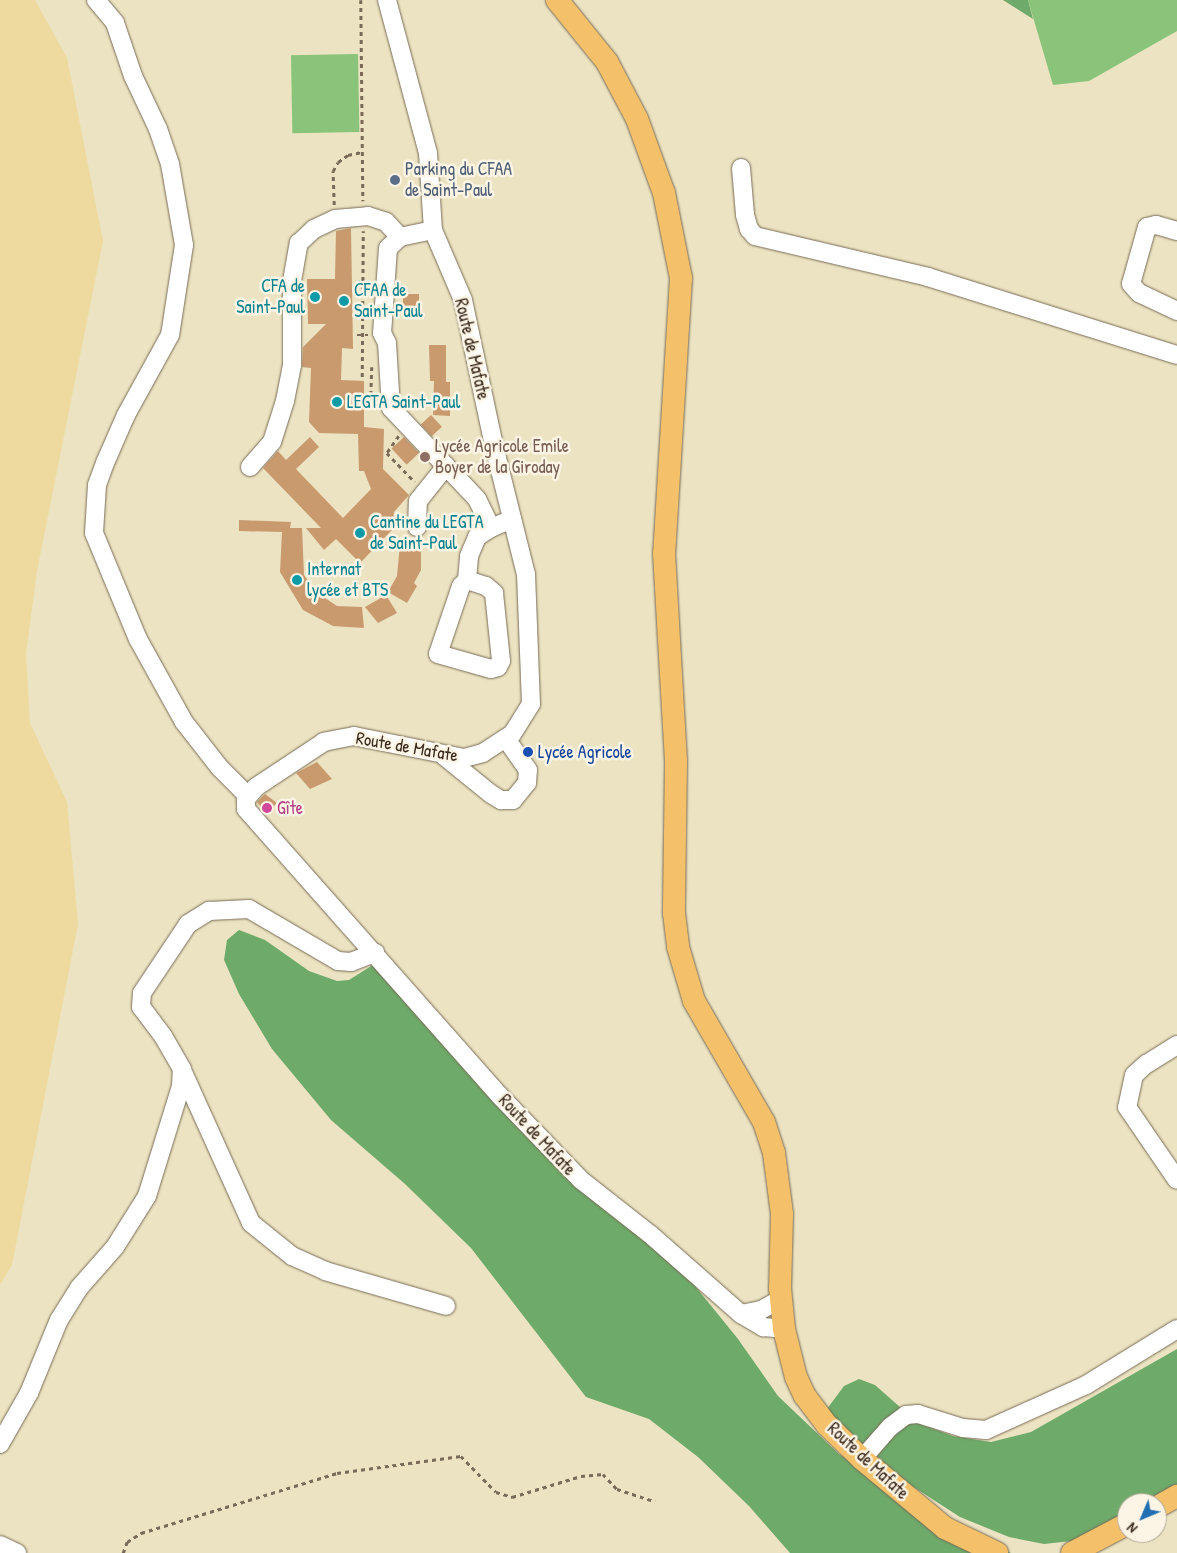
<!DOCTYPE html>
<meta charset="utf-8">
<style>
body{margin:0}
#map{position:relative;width:1177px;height:1553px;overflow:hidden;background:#ebe3c1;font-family:"Patrick Hand",sans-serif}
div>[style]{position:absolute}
.green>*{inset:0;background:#89c47a;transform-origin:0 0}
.forest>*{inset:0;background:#6eaa6a}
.sand>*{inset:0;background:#eeda9e}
.building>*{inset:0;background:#ca9a6f;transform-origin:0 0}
.path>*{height:2.5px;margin-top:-1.25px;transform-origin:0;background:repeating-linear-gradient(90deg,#796b57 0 4px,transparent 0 8px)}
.roads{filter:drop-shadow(0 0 1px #796b57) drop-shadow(0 0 1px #796b57)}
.minor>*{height:18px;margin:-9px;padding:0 9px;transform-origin:9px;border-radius:9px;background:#fff}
.major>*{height:22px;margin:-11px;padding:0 11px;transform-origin:11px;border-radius:11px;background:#f4c16a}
.dots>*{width:14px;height:14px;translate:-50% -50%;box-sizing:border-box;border:2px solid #fcf5e5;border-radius:50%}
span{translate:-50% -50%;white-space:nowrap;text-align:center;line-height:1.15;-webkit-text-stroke:5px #fcf5e5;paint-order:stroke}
.service-label{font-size:18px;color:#4e5e75}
.left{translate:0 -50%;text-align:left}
.culture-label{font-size:18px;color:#0d838f}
.right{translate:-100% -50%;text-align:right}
.street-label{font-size:18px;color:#3b2a1e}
.education-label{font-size:18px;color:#785e54}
.transit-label{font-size:18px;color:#164399}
.hotel-label{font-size:18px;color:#b23c85}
.north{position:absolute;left:1117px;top:1493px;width:50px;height:50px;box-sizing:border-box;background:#fcf5e5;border:1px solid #afa495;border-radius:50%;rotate:225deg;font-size:14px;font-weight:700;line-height:20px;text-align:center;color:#3b2a1e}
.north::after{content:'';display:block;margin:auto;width:18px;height:22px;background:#1f6fb2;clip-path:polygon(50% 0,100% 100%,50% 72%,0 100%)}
</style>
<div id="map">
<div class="green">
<div style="clip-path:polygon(1028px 0,1177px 0,1177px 31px,1089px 81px,1053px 85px)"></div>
<div style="left:358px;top:54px;width:78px;height:67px;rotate:89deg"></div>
</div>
<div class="forest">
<div style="clip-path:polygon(1003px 0,1028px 0,1033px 19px)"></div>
<div style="clip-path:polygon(239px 930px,265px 940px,309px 971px,337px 981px,349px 980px,376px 963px,687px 1276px,738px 1339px,778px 1396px,839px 1454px,922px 1510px,1011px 1553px,790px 1553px,749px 1506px,698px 1457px,649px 1419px,586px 1397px,471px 1248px,405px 1184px,331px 1120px,272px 1049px,239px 994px,224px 960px,227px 940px)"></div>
<div style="clip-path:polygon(1177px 1349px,1177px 1494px,1157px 1503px,1127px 1503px,1127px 1520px,1090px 1539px,1044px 1544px,1009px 1537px,960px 1517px,912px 1486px,824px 1413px,844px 1386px,859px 1379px,875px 1385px,918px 1423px,953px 1436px,991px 1442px,1031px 1432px)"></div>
</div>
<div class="sand">
<div style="clip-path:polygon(0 0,35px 0,67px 58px,103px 241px,37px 571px,26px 654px,30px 723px,67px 802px,78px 924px,12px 1265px,0 1285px)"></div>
</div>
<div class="building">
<div style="clip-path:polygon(351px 228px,353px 349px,342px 348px,341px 380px,364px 381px,364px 427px,384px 429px,383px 469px,409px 495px,394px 512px,392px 530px,360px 563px,336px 539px,324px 550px,306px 528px,321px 528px,263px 468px,278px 451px,286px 460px,310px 437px,319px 447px,296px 469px,343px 518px,371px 489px,364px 471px,359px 471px,358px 434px,319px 433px,309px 422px,311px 368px,302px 367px,303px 347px,326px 324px,308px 324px,307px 279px,335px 279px,336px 231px)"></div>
<div style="left:403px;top:294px;width:16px;height:21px"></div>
<div style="clip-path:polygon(429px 345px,446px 345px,446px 382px,450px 382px,450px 416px,433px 415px,434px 381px,430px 381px)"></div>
<div style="left:431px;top:415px;width:16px;height:14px;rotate:47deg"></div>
<div style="left:404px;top:437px;width:22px;height:17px;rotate:47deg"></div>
<div style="clip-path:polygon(239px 520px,291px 522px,290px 528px,302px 528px,304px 575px,316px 592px,337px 606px,362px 607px,364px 628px,333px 626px,303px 610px,280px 572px,282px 532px,239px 531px)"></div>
<div style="clip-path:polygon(400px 544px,421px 545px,421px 570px,414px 583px,417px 586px,407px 603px,388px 592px,397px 576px)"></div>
<div style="clip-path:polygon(386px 595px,397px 613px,378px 623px,365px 607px)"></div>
<div style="clip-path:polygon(317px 762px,332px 779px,310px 789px,296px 773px)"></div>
<div style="clip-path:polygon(265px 794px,277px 803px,266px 814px,257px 802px)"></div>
</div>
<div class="path">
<div style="left:361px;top:0;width:201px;rotate:89.4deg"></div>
<div style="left:334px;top:205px;width:34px;rotate:-92deg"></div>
<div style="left:333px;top:171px;width:10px;rotate:-61deg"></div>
<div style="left:338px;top:162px;width:12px;rotate:-35deg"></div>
<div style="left:348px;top:155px;width:14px;rotate:-12deg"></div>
<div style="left:357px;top:335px;width:11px"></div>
<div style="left:372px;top:367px;width:25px;rotate:92deg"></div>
<div style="left:371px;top:392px;width:7px;rotate:63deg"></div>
<div style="left:362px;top:377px;width:146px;rotate:-89.6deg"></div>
<div style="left:399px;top:436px;width:21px;rotate:125deg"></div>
<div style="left:387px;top:453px;width:40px;rotate:46deg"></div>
<div style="left:123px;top:1553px;width:12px;rotate:-70deg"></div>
<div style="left:127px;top:1542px;width:17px;rotate:-33deg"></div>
<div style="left:141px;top:1533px;width:205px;rotate:-17deg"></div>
<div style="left:337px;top:1473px;width:125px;rotate:-7.8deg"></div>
<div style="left:461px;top:1456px;width:50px;rotate:45.8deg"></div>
<div style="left:496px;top:1492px;width:17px;rotate:17deg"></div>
<div style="left:512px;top:1497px;width:72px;rotate:-16.9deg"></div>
<div style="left:581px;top:1476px;width:22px;rotate:-5deg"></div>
<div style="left:603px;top:1474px;width:21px;rotate:47deg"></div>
<div style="left:617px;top:1489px;width:40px;rotate:18deg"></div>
</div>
<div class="roads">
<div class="minor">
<div style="left:96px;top:0;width:30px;rotate:50deg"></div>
<div style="left:115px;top:23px;width:56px;rotate:71.2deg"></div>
<div style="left:133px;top:76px;width:59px;rotate:64.7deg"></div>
<div style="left:158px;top:129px;width:37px;rotate:71deg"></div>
<div style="left:170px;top:164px;width:82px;rotate:80.2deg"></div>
<div style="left:184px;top:245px;width:91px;rotate:98.8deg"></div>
<div style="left:170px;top:335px;width:91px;rotate:118.8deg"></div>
<div style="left:126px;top:415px;width:52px;rotate:113.6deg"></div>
<div style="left:105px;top:463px;width:23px;rotate:110deg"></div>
<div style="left:97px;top:485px;width:48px;rotate:93.6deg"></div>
<div style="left:94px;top:533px;width:115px;rotate:67.5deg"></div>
<div style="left:138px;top:639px;width:95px;rotate:61deg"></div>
<div style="left:184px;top:722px;width:58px;rotate:52deg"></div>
<div style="left:220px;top:768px;width:38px;rotate:45deg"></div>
<div style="left:387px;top:0;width:158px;rotate:75deg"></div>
<div style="left:428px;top:153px;width:77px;rotate:86.3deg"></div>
<div style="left:433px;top:230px;width:76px;rotate:66.8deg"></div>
<div style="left:463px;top:300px;width:153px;rotate:78deg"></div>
<div style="left:495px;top:450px;width:128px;rotate:76deg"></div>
<div style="left:526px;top:574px;width:130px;rotate:87.8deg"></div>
<div style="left:531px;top:704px;width:36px;rotate:122deg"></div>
<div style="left:512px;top:734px;width:35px;rotate:147deg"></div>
<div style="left:483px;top:753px;width:20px;rotate:165deg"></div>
<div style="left:464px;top:758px;width:112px;rotate:-168.7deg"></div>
<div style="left:354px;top:736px;width:31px;rotate:169deg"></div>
<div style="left:324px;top:742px;width:82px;rotate:146.5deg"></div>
<div style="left:256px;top:787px;width:16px;rotate:130deg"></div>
<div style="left:246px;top:799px;width:10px;rotate:90deg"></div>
<div style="left:246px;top:809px;width:382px;rotate:48.5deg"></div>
<div style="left:499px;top:1095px;width:118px;rotate:46deg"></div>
<div style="left:581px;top:1180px;width:89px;rotate:38.2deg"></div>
<div style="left:651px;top:1235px;width:120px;rotate:41.3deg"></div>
<div style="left:741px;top:1314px;width:26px;rotate:31deg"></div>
<div style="left:763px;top:1327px;width:21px;rotate:5deg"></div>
<div style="left:741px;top:168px;width:47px;rotate:85.1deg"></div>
<div style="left:745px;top:215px;width:15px;rotate:74deg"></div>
<div style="left:749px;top:229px;width:9px;rotate:49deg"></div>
<div style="left:755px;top:236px;width:178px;rotate:13.3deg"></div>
<div style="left:928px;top:277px;width:261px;rotate:17.4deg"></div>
<div style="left:433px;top:230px;width:34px;rotate:168deg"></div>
<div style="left:400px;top:237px;width:16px;rotate:137deg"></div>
<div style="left:388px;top:248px;width:85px;rotate:94deg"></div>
<div style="left:382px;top:333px;width:11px;rotate:63deg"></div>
<div style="left:387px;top:343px;width:65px;rotate:86.5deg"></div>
<div style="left:391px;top:408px;width:125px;rotate:46.6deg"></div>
<div style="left:477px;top:499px;width:32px;rotate:64deg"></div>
<div style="left:491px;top:528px;width:23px;rotate:-23deg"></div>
<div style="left:1177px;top:231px;width:22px;rotate:-164deg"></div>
<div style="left:1156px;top:225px;width:9px;rotate:167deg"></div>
<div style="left:1147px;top:227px;width:59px;rotate:105.7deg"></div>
<div style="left:1131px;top:284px;width:12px;rotate:48deg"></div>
<div style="left:1139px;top:293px;width:42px;rotate:25.3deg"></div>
<div style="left:250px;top:467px;width:33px;rotate:-49deg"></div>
<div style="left:272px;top:442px;width:43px;rotate:-72.4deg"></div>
<div style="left:285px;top:401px;width:37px;rotate:-79deg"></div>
<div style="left:292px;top:365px;width:84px;rotate:-90deg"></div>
<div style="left:292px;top:281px;width:39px;rotate:-80deg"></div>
<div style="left:299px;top:243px;width:21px;rotate:-43deg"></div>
<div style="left:314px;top:229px;width:23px;rotate:-25deg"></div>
<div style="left:335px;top:219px;width:33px;rotate:-5deg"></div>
<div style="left:368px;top:216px;width:19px;rotate:18deg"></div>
<div style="left:386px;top:222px;width:21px;rotate:47deg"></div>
<div style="left:417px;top:527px;width:26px;rotate:-88deg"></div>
<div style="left:418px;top:501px;width:45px;rotate:-51.3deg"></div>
<div style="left:467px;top:580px;width:20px;rotate:18deg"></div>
<div style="left:486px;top:586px;width:11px;rotate:41deg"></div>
<div style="left:494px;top:593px;width:68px;rotate:84.1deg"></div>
<div style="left:501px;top:661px;width:7px;rotate:117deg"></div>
<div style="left:498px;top:667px;width:7px;rotate:164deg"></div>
<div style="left:491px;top:669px;width:55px;rotate:-164.2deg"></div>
<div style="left:438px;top:654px;width:72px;rotate:-71.3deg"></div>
<div style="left:461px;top:586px;width:8px;rotate:-45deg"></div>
<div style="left:467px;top:580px;width:24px;rotate:-85deg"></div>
<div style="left:469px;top:556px;width:21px;rotate:-67deg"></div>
<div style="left:477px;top:537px;width:17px;rotate:-33deg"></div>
<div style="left:444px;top:756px;width:60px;rotate:39deg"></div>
<div style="left:491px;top:794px;width:12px;rotate:31deg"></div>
<div style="left:501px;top:800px;width:12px"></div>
<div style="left:513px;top:800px;width:22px;rotate:-51deg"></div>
<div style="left:527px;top:783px;width:13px;rotate:-86deg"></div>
<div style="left:528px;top:770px;width:39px;rotate:-125deg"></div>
<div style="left:1177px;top:1045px;width:36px;rotate:148deg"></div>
<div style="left:1146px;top:1064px;width:16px;rotate:137deg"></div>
<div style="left:1134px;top:1075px;width:33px;rotate:102deg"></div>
<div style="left:1127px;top:1107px;width:88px;rotate:55.6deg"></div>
<div style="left:182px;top:1070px;width:168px;rotate:65.7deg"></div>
<div style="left:251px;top:1223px;width:53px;rotate:38.8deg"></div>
<div style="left:292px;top:1256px;width:36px;rotate:24deg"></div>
<div style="left:325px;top:1271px;width:126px;rotate:16.1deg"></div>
<div style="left:741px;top:1314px;width:20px;rotate:-11deg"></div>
<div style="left:761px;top:1310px;width:23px;rotate:-29deg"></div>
<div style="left:0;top:1444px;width:59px;rotate:-60.4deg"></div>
<div style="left:29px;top:1393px;width:79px;rotate:-67.7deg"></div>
<div style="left:59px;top:1320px;width:38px;rotate:-58deg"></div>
<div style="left:79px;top:1288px;width:55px;rotate:-48.7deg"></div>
<div style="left:115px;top:1247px;width:60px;rotate:-57.9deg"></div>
<div style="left:147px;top:1196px;width:115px;rotate:-72.8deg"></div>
<div style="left:181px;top:1086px;width:17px;rotate:-87deg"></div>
<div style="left:182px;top:1069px;width:38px;rotate:-120deg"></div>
<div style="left:163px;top:1036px;width:36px;rotate:-127deg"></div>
<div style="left:141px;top:1007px;width:14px;rotate:-86deg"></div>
<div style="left:142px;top:993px;width:83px;rotate:-56.3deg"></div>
<div style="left:188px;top:924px;width:25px;rotate:-32deg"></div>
<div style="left:209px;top:911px;width:40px;rotate:-2.9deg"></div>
<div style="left:249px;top:909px;width:103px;rotate:30.3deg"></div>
<div style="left:338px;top:961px;width:13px;rotate:4deg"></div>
<div style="left:351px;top:962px;width:26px;rotate:-21deg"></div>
<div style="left:862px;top:1459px;width:43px;rotate:-48.8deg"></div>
<div style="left:890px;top:1427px;width:20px;rotate:-37deg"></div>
<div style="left:906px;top:1415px;width:12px;rotate:-5deg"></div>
<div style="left:918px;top:1414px;width:47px;rotate:17.3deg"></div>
<div style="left:963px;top:1428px;width:23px;rotate:5deg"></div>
<div style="left:986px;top:1430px;width:110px;rotate:-24.2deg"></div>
<div style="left:1086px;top:1385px;width:107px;rotate:-31.6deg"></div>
<div style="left:0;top:1545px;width:19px;rotate:25deg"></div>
</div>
<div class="major">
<div style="left:557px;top:0;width:80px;rotate:51.1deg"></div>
<div style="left:607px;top:62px;width:64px;rotate:62.2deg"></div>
<div style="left:637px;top:119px;width:79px;rotate:70deg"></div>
<div style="left:664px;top:193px;width:87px;rotate:78.7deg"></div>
<div style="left:681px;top:278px;width:276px;rotate:93.5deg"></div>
<div style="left:664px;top:553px;width:209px;rotate:86.7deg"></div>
<div style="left:676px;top:762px;width:151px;rotate:90.8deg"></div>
<div style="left:674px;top:913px;width:34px;rotate:83deg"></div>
<div style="left:678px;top:947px;width:56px;rotate:73.5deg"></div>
<div style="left:694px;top:1001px;width:140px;rotate:60deg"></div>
<div style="left:764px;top:1122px;width:33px;rotate:72deg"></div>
<div style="left:774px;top:1153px;width:62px;rotate:82.5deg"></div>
<div style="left:782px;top:1214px;width:74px;rotate:91.5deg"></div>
<div style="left:780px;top:1288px;width:41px;rotate:84.4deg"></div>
<div style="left:784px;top:1329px;width:49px;rotate:76deg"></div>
<div style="left:796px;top:1377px;width:21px;rotate:65deg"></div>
<div style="left:805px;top:1396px;width:36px;rotate:53deg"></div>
<div style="left:827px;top:1425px;width:49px;rotate:44.2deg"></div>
<div style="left:862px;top:1459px;width:108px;rotate:39.7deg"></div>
<div style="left:945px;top:1528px;width:58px;rotate:25.7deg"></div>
<div style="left:1157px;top:1507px;width:23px;rotate:-29deg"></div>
<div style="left:1072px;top:1553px;width:62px;rotate:-27.8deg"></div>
</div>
</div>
<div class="dots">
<div style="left:395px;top:180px;background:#5c6f8a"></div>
<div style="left:315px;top:297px;background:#0f9aa8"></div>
<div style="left:344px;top:301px;background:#0f9aa8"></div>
<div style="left:337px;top:402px;background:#0f9aa8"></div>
<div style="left:425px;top:457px;background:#8d6e63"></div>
<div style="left:360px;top:533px;background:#0f9aa8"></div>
<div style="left:297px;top:580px;background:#0f9aa8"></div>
<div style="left:528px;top:752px;background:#1a4fb4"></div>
<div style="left:267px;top:808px;background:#d1479c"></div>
</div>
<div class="service-label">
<span class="left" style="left:405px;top:180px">Parking du CFAA<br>de Saint-Paul</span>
</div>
<div class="culture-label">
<span class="right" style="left:305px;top:297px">CFA de<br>Saint-Paul</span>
<span class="left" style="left:354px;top:301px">CFAA de<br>Saint-Paul</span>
<span class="left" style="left:347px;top:402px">LEGTA Saint-Paul</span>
<span class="left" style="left:370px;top:533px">Cantine du LEGTA<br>de Saint-Paul</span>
<span class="left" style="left:307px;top:580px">Internat<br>lycée et BTS</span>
</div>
<div class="street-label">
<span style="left:472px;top:349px;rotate:77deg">Route de Mafate</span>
<span style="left:407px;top:747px;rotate:10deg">Route de Mafate</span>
<span style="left:537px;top:1135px;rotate:47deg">Route de Mafate</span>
<span style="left:868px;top:1461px;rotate:43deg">Route de Mafate</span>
</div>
<div class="education-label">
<span class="left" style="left:435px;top:457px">Lycée Agricole Emile<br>Boyer de la Giroday</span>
</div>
<div class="transit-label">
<span class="left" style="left:538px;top:752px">Lycée Agricole</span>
</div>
<div class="hotel-label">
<span class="left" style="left:277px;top:808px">Gîte</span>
</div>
<div class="north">N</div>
</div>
